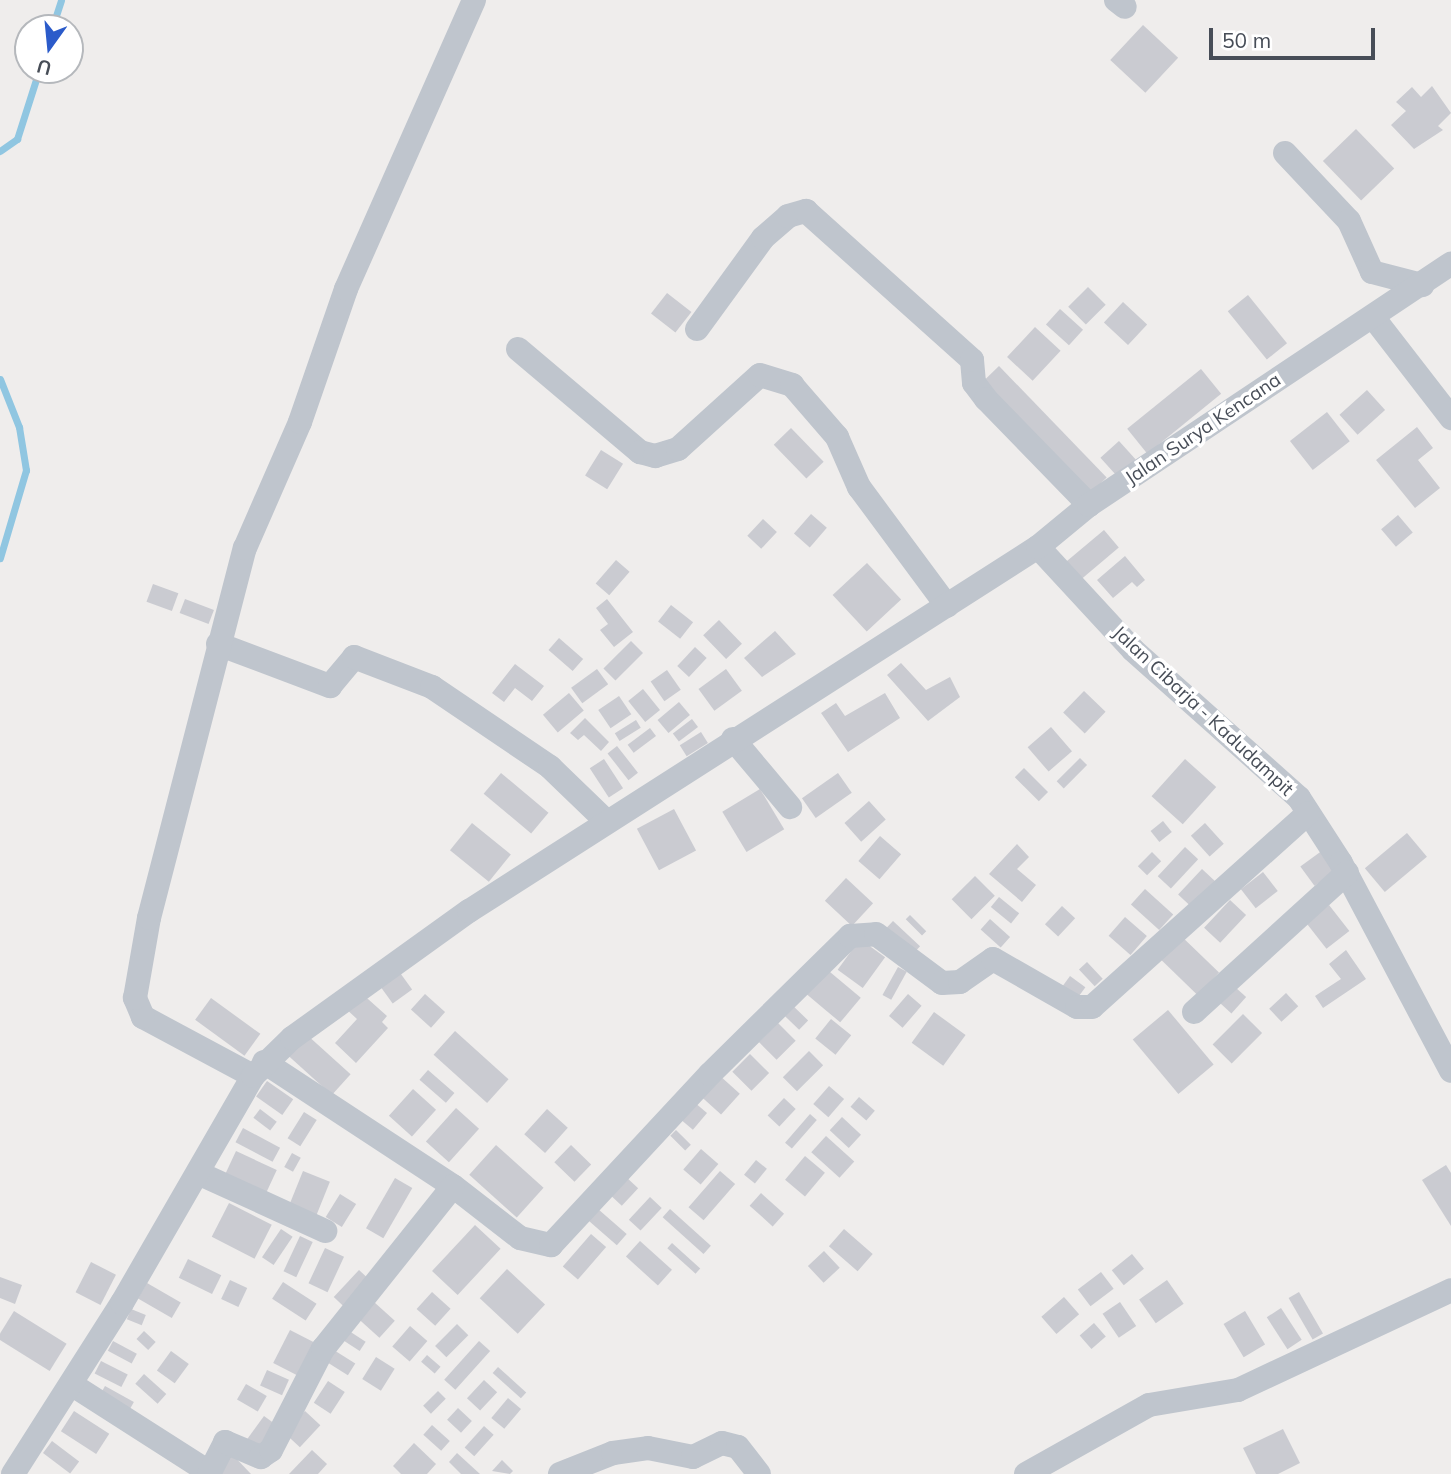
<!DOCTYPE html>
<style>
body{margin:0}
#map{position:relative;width:1451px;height:1474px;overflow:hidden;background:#efedec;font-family:Mulish,sans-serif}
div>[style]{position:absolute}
.stream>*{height:7px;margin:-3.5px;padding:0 3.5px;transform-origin:3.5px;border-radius:3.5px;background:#90c6e1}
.building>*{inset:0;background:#cacbd1;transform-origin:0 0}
.minor>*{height:24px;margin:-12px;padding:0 12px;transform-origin:12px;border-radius:12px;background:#bfc5cd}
span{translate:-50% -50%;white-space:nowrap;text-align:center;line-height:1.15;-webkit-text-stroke:7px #fff;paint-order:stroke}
.street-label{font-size:19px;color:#474d57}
.north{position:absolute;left:14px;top:14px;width:70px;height:70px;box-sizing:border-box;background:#fff;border:2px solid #b5b8bc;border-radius:50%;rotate:195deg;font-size:19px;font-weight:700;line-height:28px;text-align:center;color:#474d57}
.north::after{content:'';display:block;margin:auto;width:24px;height:32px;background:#2b5bca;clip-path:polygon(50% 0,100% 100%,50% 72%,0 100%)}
.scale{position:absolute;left:1209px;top:28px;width:166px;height:32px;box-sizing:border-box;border:4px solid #474d57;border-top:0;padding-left:9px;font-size:21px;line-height:24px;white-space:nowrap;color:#474d57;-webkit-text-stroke:5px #fff;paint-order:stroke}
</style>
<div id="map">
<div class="stream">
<div style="left:52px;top:28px;width:29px;rotate:-72deg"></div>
<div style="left:0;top:151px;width:21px;rotate:-35deg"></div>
<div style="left:17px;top:139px;width:72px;rotate:-72.3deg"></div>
<div style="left:0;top:379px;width:52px;rotate:68.4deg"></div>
<div style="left:19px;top:427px;width:44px;rotate:80.8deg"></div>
<div style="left:26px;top:470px;width:92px;rotate:106.5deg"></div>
</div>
<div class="building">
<div style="left:1143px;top:25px;width:48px;height:48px;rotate:43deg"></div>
<div style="clip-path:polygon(1432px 86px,1451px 113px,1438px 126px,1443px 130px,1414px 149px,1391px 125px,1406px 111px,1396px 102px,1412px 87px,1421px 97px)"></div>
<div style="left:1356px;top:129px;width:55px;height:46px;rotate:46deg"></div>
<div style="left:1088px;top:287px;width:25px;height:28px;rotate:45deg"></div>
<div style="left:667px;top:293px;width:31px;height:26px;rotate:38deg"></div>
<div style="left:1248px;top:295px;width:62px;height:26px;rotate:51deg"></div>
<div style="left:1123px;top:302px;width:33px;height:28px;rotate:43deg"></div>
<div style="left:1060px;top:309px;width:31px;height:21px;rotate:42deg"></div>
<div style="left:1035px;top:327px;width:35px;height:41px;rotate:43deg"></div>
<div style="left:999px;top:366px;width:155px;height:28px;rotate:46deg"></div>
<div style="left:1201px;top:369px;width:32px;height:95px;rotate:51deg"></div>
<div style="left:1367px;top:390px;width:27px;height:37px;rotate:48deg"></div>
<div style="left:1327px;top:412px;width:37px;height:47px;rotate:52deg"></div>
<div style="clip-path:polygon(1417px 427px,1433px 448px,1418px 460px,1440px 488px,1415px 508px,1376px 460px)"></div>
<div style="left:791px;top:428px;width:47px;height:24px;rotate:46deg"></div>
<div style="left:1119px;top:441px;width:25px;height:25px;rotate:48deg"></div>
<div style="left:601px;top:450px;width:26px;height:30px;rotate:32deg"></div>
<div style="left:811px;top:514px;width:21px;height:26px;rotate:41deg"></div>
<div style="left:1398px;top:515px;width:23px;height:22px;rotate:50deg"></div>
<div style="left:763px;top:519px;width:19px;height:23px;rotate:43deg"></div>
<div style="left:1104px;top:530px;width:23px;height:51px;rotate:50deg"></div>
<div style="clip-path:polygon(1125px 556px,1145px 580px,1137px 587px,1132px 582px,1113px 598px,1097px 580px)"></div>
<div style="left:616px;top:560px;width:18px;height:31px;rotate:41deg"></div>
<div style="left:867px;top:563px;width:50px;height:47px;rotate:47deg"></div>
<div style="left:153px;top:584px;width:27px;height:19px;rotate:20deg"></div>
<div style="left:185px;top:599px;width:31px;height:15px;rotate:21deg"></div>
<div style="clip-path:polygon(607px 599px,633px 632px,614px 647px,600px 630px,608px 624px,596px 608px)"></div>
<div style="left:671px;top:605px;width:28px;height:21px;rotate:38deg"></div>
<div style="left:719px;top:620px;width:33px;height:22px;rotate:46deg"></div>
<div style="clip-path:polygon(775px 631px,796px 654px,762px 677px,744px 658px)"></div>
<div style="left:559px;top:638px;width:32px;height:16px;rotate:41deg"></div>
<div style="left:631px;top:641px;width:17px;height:39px;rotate:45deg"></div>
<div style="left:695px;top:647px;width:16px;height:26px;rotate:43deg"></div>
<div style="clip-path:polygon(901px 663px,926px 690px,950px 677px,960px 697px,928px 721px,887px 675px)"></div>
<div style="clip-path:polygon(515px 664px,544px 686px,532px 701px,515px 688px,504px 702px,492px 693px)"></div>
<div style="left:597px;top:669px;width:19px;height:32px;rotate:54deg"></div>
<div style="left:726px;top:669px;width:27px;height:34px;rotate:54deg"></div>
<div style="left:667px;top:670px;width:24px;height:20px;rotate:55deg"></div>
<div style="left:643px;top:689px;width:27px;height:19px;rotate:51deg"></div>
<div style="left:1084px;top:691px;width:30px;height:30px;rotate:44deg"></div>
<div style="left:569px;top:693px;width:23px;height:34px;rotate:50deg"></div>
<div style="clip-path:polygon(885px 693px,900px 718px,848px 752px,821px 713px,836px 703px,845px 716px)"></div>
<div style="left:619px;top:696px;width:22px;height:25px;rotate:56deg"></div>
<div style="left:679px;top:702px;width:17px;height:28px;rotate:50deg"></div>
<div style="clip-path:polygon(585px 718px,609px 742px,601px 751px,584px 735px,578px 740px,570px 733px)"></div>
<div style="left:692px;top:719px;width:10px;height:24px;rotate:53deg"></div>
<div style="left:636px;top:720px;width:9px;height:25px;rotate:58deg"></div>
<div style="left:1051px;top:727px;width:32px;height:31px;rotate:49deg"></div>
<div style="left:650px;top:728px;width:10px;height:28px;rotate:53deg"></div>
<div style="left:701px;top:732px;width:13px;height:25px;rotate:58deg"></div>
<div style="left:617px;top:746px;width:34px;height:12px;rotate:52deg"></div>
<div style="left:1080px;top:758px;width:10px;height:33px;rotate:45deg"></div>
<div style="left:604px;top:759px;width:35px;height:17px;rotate:57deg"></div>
<div style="left:1185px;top:759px;width:42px;height:50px;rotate:42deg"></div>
<div style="left:1024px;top:768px;width:34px;height:13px;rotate:45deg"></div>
<div style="left:501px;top:773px;width:62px;height:27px;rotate:40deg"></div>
<div style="left:838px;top:773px;width:24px;height:44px;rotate:55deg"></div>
<div style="left:760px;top:789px;width:47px;height:44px;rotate:59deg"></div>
<div style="left:869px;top:801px;width:25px;height:33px;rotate:48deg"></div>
<div style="left:674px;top:809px;width:47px;height:42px;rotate:62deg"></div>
<div style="left:1163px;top:821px;width:14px;height:16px;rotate:51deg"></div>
<div style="left:472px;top:823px;width:50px;height:35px;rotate:39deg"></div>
<div style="left:1205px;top:823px;width:28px;height:19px;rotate:48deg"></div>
<div style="left:1407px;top:833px;width:31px;height:55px;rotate:50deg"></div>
<div style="left:880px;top:836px;width:28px;height:33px;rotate:41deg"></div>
<div style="clip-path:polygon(1017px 844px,1029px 857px,1017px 869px,1036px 885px,1022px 902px,989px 874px)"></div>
<div style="left:1185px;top:847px;width:18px;height:40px;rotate:43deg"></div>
<div style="left:1323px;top:850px;width:24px;height:28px;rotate:54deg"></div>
<div style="left:1152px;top:852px;width:13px;height:20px;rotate:45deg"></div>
<div style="left:1202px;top:869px;width:22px;height:35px;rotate:43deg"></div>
<div style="left:1263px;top:872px;width:24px;height:28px;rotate:52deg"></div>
<div style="left:975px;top:876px;width:28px;height:33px;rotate:45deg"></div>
<div style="left:846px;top:878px;width:37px;height:31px;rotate:43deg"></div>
<div style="left:1145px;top:889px;width:38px;height:21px;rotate:42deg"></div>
<div style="left:999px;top:897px;width:26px;height:13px;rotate:39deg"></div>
<div style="left:1230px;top:900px;width:22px;height:38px;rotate:43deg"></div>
<div style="left:1329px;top:905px;width:33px;height:29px;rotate:52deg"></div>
<div style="left:1062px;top:906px;width:18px;height:25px;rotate:43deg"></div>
<div style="left:910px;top:915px;width:23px;height:6px;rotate:45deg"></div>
<div style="left:1125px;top:917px;width:29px;height:25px;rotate:41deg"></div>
<div style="left:990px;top:919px;width:27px;height:14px;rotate:42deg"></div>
<div style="left:893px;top:921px;width:37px;height:12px;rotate:43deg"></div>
<div style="left:1178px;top:933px;width:57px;height:31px;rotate:44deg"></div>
<div style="left:860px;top:939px;width:31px;height:38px;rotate:36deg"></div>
<div style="clip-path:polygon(1346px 950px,1366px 979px,1323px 1008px,1315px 996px,1341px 979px,1329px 964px)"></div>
<div style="left:1087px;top:962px;width:23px;height:11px;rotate:47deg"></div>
<div style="left:824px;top:967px;width:48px;height:32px;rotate:40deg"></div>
<div style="left:898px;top:967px;width:10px;height:32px;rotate:29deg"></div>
<div style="left:398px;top:970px;width:24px;height:24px;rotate:54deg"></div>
<div style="left:1070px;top:976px;width:19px;height:13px;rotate:36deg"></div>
<div style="left:1235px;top:987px;width:15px;height:22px;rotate:42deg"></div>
<div style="clip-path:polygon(359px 991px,387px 1016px,382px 1022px,388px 1028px,356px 1063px,335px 1043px,357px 1019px,344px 1007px)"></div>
<div style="left:1286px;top:993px;width:18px;height:23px;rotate:47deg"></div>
<div style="left:425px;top:994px;width:27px;height:21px;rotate:42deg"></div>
<div style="left:908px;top:994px;width:18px;height:29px;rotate:41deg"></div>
<div style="left:211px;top:998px;width:61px;height:27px;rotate:36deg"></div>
<div style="left:788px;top:1001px;width:28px;height:13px;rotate:44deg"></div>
<div style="left:1168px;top:1010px;width:71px;height:46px;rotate:50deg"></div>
<div style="left:934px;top:1012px;width:39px;height:38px;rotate:36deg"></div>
<div style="left:1243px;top:1014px;width:27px;height:43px;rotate:45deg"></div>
<div style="left:831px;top:1019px;width:26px;height:25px;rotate:39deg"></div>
<div style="left:778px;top:1023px;width:25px;height:27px;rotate:45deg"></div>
<div style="left:455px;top:1031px;width:72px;height:32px;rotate:42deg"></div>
<div style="left:306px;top:1034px;width:60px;height:28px;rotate:42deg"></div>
<div style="left:809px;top:1051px;width:20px;height:37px;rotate:45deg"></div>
<div style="left:750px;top:1054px;width:27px;height:25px;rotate:45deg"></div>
<div style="left:428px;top:1070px;width:35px;height:13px;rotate:41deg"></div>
<div style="left:719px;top:1075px;width:28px;height:28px;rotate:42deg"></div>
<div style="left:267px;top:1081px;width:32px;height:19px;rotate:35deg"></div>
<div style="left:829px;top:1086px;width:20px;height:24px;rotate:41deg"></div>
<div style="left:413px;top:1089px;width:31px;height:36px;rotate:42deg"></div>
<div style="left:859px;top:1097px;width:21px;height:13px;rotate:41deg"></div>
<div style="left:784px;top:1098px;width:16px;height:24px;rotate:43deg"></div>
<div style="left:694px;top:1102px;width:17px;height:22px;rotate:40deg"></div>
<div style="left:456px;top:1108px;width:31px;height:45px;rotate:42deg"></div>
<div style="left:260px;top:1109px;width:21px;height:11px;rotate:37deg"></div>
<div style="left:547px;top:1109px;width:28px;height:34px;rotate:42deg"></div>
<div style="left:304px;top:1112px;width:15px;height:31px;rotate:32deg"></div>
<div style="left:810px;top:1114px;width:9px;height:38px;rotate:41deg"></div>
<div style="left:842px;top:1117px;width:26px;height:18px;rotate:43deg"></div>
<div style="left:243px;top:1128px;width:42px;height:16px;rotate:28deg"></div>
<div style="left:676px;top:1130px;width:21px;height:8px;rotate:45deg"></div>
<div style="left:826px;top:1136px;width:38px;height:22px;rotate:42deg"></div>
<div style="left:496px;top:1145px;width:64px;height:40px;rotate:42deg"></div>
<div style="left:571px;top:1145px;width:28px;height:24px;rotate:44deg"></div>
<div style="left:701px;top:1149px;width:23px;height:27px;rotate:41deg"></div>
<div style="left:236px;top:1151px;width:45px;height:25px;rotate:25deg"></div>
<div style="left:292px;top:1153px;width:10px;height:16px;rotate:29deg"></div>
<div style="left:805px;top:1156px;width:26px;height:31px;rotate:40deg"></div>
<div style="left:756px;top:1160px;width:14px;height:19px;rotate:39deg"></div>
<div style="clip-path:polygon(1446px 1165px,1451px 1173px,1451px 1226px,1422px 1180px)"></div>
<div style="left:303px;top:1171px;width:29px;height:36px;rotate:22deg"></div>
<div style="left:720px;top:1171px;width:20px;height:48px;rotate:41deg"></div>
<div style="left:625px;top:1176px;width:18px;height:24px;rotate:43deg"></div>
<div style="left:395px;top:1178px;width:20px;height:58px;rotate:30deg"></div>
<div style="left:761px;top:1193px;width:31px;height:17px;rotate:42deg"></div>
<div style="left:340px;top:1194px;width:19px;height:27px;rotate:32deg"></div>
<div style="left:650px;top:1197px;width:16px;height:31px;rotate:43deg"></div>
<div style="left:229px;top:1203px;width:48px;height:38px;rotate:27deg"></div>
<div style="left:598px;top:1209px;width:38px;height:15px;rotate:41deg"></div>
<div style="left:670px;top:1209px;width:55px;height:11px;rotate:42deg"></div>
<div style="left:475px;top:1225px;width:35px;height:63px;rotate:43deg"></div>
<div style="left:281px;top:1229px;width:14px;height:34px;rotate:34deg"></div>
<div style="left:844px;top:1229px;width:38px;height:23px;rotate:41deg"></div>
<div style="left:591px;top:1234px;width:20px;height:43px;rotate:41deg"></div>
<div style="left:300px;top:1236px;width:14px;height:39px;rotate:25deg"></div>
<div style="left:640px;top:1241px;width:43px;height:21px;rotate:42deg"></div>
<div style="left:672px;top:1243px;width:38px;height:7px;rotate:42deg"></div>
<div style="left:325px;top:1248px;width:21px;height:39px;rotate:25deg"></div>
<div style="left:824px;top:1251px;width:23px;height:22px;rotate:47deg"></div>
<div style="left:1132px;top:1254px;width:19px;height:26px;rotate:51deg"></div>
<div style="left:188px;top:1259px;width:37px;height:21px;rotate:26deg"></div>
<div style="left:91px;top:1262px;width:28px;height:34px;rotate:27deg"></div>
<div style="left:507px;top:1269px;width:52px;height:40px;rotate:43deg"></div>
<div style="left:359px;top:1270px;width:21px;height:37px;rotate:43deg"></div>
<div style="left:1101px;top:1272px;width:21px;height:29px;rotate:53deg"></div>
<div style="clip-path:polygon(0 1277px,22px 1285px,15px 1304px,0 1298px)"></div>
<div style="left:230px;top:1280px;width:19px;height:21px;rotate:25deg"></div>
<div style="left:1167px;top:1280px;width:29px;height:34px;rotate:55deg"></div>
<div style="left:283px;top:1282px;width:40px;height:20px;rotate:33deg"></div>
<div style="left:147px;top:1283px;width:39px;height:18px;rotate:30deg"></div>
<div style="left:432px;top:1292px;width:25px;height:23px;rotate:42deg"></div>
<div style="left:1299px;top:1292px;width:48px;height:12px;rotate:60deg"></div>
<div style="left:1064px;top:1297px;width:23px;height:30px;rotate:49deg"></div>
<div style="left:374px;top:1302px;width:28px;height:23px;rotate:42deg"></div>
<div style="left:1120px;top:1302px;width:29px;height:21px;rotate:56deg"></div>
<div style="left:1281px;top:1308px;width:38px;height:17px;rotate:57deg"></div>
<div style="left:131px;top:1309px;width:16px;height:11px;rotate:22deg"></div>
<div style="left:14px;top:1311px;width:62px;height:32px;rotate:32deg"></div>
<div style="left:1245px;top:1311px;width:39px;height:25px;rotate:59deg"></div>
<div style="left:1094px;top:1323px;width:18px;height:19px;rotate:49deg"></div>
<div style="left:457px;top:1324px;width:16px;height:31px;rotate:45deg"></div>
<div style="left:410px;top:1326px;width:23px;height:27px;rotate:41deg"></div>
<div style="left:343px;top:1327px;width:27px;height:11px;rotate:33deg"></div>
<div style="left:290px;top:1330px;width:29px;height:37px;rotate:27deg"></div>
<div style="left:144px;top:1331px;width:16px;height:11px;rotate:43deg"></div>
<div style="left:113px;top:1341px;width:27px;height:11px;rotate:28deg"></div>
<div style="left:479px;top:1341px;width:15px;height:52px;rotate:42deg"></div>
<div style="left:329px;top:1347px;width:31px;height:14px;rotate:32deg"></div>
<div style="left:171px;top:1351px;width:22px;height:24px;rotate:36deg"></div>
<div style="left:427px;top:1355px;width:18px;height:9px;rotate:41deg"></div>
<div style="left:376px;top:1357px;width:22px;height:26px;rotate:32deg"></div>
<div style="left:101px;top:1361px;width:30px;height:14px;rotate:27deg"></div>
<div style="left:498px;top:1367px;width:38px;height:8px;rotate:42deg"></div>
<div style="left:267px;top:1370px;width:24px;height:17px;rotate:24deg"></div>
<div style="left:144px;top:1374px;width:30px;height:13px;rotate:42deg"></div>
<div style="left:484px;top:1380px;width:18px;height:25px;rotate:43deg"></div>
<div style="left:328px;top:1381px;width:20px;height:26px;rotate:33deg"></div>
<div style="left:246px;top:1384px;width:24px;height:18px;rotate:30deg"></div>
<div style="left:105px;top:1386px;width:33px;height:14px;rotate:29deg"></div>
<div style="left:438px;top:1391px;width:11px;height:21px;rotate:45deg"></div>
<div style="left:508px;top:1398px;width:17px;height:26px;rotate:40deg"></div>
<div style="left:458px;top:1408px;width:19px;height:16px;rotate:43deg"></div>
<div style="left:74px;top:1411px;width:42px;height:24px;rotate:33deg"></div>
<div style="left:305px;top:1411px;width:21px;height:30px;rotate:43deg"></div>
<div style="left:264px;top:1416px;width:14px;height:34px;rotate:36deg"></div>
<div style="left:432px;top:1425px;width:24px;height:13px;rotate:42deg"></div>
<div style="left:484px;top:1426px;width:13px;height:29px;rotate:42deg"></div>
<div style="clip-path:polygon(1283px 1429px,1300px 1463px,1278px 1474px,1256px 1474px,1243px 1448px)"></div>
<div style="left:52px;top:1441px;width:34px;height:15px;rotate:37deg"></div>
<div style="clip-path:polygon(414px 1443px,436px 1464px,427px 1474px,401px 1474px,393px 1466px)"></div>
<div style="clip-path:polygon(312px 1450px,327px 1464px,318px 1474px,289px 1474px)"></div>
<div style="clip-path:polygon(229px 1451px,251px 1474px,220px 1474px)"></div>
<div style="clip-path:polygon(457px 1453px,480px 1474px,461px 1474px,449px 1462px)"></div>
<div style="clip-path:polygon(502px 1460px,513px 1471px,510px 1474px,492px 1471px)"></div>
</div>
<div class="minor">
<div style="left:1116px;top:0;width:11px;rotate:38deg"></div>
<div style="left:1285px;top:153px;width:93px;rotate:46.7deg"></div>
<div style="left:1349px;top:221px;width:56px;rotate:65.7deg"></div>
<div style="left:1372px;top:272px;width:52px;rotate:14.6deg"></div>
<div style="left:1373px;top:317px;width:128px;rotate:52.3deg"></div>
<div style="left:697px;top:329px;width:112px;rotate:-54deg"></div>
<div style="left:763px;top:238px;width:33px;rotate:-41deg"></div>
<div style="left:788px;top:216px;width:19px;rotate:-16deg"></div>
<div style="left:806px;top:211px;width:223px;rotate:41.9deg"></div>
<div style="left:972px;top:360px;width:23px;rotate:85deg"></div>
<div style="left:974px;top:383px;width:20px;rotate:53deg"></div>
<div style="left:986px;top:399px;width:148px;rotate:45.8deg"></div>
<div style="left:518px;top:349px;width:160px;rotate:40.2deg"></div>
<div style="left:640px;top:452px;width:16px;rotate:15deg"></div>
<div style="left:655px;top:456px;width:24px;rotate:-17deg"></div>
<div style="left:678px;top:449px;width:110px;rotate:-42.1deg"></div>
<div style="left:760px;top:375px;width:34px;rotate:17deg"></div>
<div style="left:792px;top:385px;width:69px;rotate:49.1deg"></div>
<div style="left:837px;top:437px;width:55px;rotate:66.3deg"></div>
<div style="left:859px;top:487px;width:148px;rotate:53.5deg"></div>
<div style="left:1038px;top:547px;width:140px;rotate:47.3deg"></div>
<div style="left:1133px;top:650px;width:222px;rotate:41.7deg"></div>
<div style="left:1299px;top:798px;width:77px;rotate:57.1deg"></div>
<div style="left:1341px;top:863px;width:235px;rotate:62.1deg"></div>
<div style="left:218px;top:644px;width:120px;rotate:20.6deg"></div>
<div style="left:330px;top:686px;width:38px;rotate:-50deg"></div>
<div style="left:354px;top:657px;width:84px;rotate:21deg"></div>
<div style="left:432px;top:687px;width:143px;rotate:34.1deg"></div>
<div style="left:550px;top:767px;width:78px;rotate:44deg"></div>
<div style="left:733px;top:739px;width:89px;rotate:50deg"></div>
<div style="left:1194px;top:1012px;width:207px;rotate:-42.3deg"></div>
<div style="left:264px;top:1062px;width:226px;rotate:33.3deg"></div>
<div style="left:453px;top:1186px;width:85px;rotate:37.8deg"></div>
<div style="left:520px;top:1238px;width:32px;rotate:13deg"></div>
<div style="left:551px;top:1245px;width:233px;rotate:-47.1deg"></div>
<div style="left:710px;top:1074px;width:197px;rotate:-44.6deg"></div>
<div style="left:850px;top:936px;width:26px;rotate:-4deg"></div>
<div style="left:876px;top:934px;width:82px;rotate:36.6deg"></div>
<div style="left:942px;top:983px;width:18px;rotate:-3deg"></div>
<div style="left:960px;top:982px;width:40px;rotate:-34.9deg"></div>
<div style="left:993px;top:959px;width:97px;rotate:29.7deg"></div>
<div style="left:1077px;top:1007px;width:15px"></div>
<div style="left:1092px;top:1007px;width:290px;rotate:-41.9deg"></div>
<div style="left:253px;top:1076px;width:125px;rotate:-151.8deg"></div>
<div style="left:143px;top:1017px;width:21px;rotate:-113deg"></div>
<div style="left:135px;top:998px;width:81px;rotate:-80.1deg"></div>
<div style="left:149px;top:918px;width:382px;rotate:-75.5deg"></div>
<div style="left:245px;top:548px;width:137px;rotate:-66.4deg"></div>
<div style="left:300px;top:422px;width:141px;rotate:-70.9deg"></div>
<div style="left:346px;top:289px;width:316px;rotate:-66.1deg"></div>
<div style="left:198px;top:1173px;width:140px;rotate:24.5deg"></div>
<div style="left:71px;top:1384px;width:165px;rotate:32.6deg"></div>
<div style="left:13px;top:1474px;width:203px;rotate:-57.5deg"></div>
<div style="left:122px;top:1303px;width:262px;rotate:-60deg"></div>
<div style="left:253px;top:1076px;width:54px;rotate:-44.3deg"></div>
<div style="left:292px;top:1038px;width:218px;rotate:-35.7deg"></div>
<div style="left:469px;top:911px;width:675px;rotate:-32.61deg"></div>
<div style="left:1038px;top:547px;width:66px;rotate:-39.5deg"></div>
<div style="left:1089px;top:505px;width:435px;rotate:-33.7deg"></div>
<div style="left:209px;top:1474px;width:36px;rotate:-63deg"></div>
<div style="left:225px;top:1442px;width:39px;rotate:23deg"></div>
<div style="left:261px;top:1457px;width:12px;rotate:-35deg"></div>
<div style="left:271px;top:1450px;width:114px;rotate:-62.8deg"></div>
<div style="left:323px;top:1349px;width:208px;rotate:-51.4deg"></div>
<div style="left:560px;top:1474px;width:57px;rotate:-21.6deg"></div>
<div style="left:613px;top:1453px;width:35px;rotate:-8deg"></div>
<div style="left:648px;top:1448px;width:46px;rotate:11.3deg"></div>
<div style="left:693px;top:1457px;width:32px;rotate:-26deg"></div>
<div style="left:722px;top:1443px;width:16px;rotate:14deg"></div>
<div style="left:738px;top:1447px;width:34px;rotate:52deg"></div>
<div style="left:1026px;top:1474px;width:141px;rotate:-29.3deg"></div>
<div style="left:1149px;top:1405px;width:90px;rotate:-9.6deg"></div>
<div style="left:1238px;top:1390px;width:235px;rotate:-25.1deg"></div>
</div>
<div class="street-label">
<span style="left:1203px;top:429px;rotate:-34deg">Jalan Surya Kencana</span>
<span style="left:1203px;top:711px;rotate:43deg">Jalan Cibarja - Kadudampit</span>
</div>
<div class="north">U</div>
<div class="scale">50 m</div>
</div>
